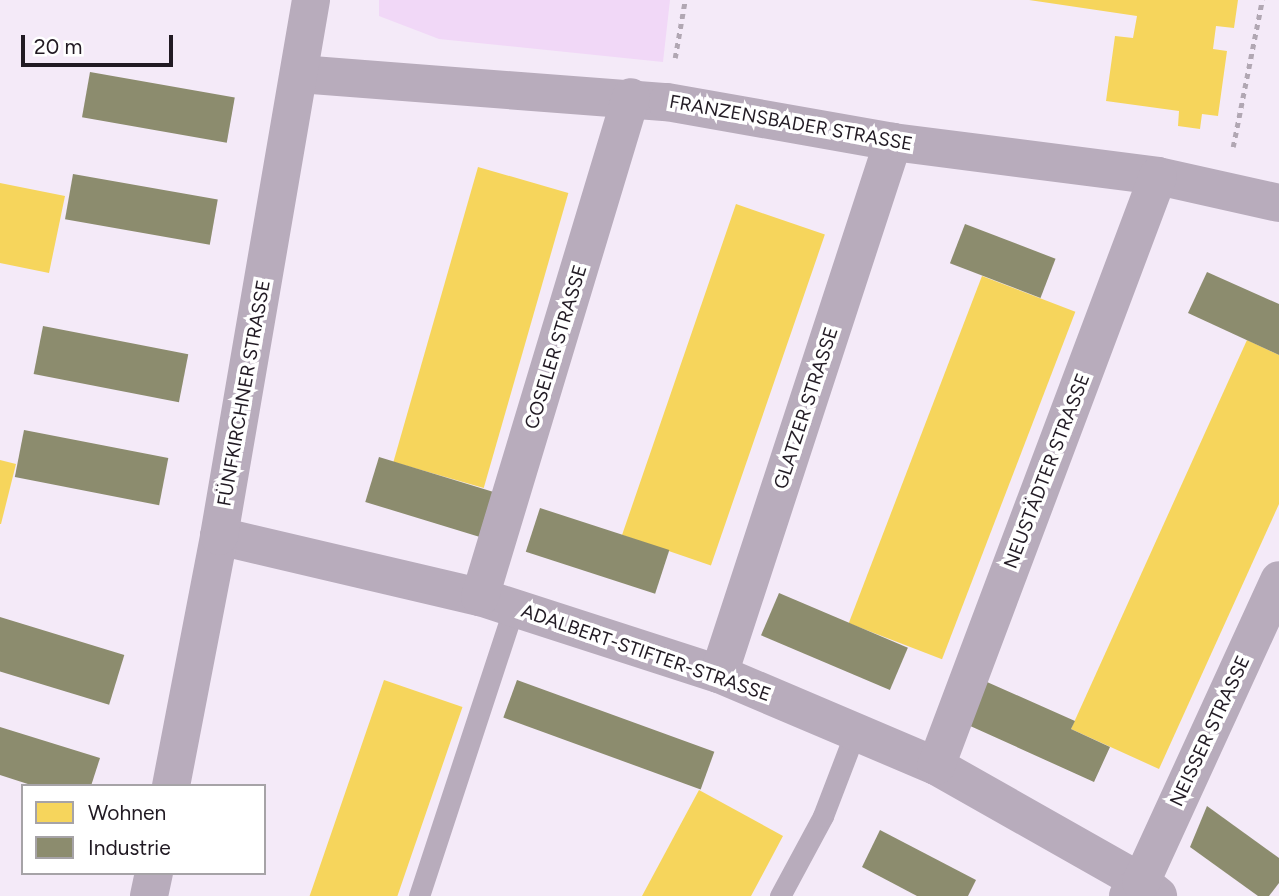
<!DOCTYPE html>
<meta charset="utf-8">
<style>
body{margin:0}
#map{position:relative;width:1279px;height:896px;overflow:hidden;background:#f4eaf8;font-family:Figtree,sans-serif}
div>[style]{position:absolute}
.green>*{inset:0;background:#f1d8f7}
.homes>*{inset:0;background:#f6d55c;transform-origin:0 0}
.industry>*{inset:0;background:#8c8c6e;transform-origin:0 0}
.path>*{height:4.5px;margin-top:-2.25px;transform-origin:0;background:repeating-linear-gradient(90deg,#b1a7b3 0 5px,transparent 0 10px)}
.service>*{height:21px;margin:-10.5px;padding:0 10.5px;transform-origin:10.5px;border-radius:10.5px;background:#b8acbc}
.minor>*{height:38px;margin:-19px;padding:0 19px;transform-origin:19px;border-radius:19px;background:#b8acbc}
span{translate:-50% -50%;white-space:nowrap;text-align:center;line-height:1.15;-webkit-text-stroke:7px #fff;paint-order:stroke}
.street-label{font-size:19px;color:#211a23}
.legend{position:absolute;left:21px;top:784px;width:245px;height:91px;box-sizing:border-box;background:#fff;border:2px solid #a6a3a7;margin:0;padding:9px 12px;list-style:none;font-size:21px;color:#211a23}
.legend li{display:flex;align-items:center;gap:14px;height:35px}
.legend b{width:35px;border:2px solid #a6a3a7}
.scale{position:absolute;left:21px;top:35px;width:152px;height:32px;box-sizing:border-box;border:4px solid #211a23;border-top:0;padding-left:9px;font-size:21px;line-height:24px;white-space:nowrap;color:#211a23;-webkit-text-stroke:5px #fff;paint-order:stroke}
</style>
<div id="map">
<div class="green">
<div style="clip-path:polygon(379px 0,670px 0,663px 62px,439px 39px,379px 16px)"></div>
</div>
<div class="homes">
<div style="clip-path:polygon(1029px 0,1238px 0,1234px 28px,1216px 26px,1213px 49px,1227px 51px,1218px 116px,1202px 114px,1200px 129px,1178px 126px,1179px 111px,1106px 101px,1115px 36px,1133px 38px,1137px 16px)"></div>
<div style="left:478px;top:167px;width:94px;height:307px;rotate:16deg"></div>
<div style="clip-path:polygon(0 183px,65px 196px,49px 273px,0 263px)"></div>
<div style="left:736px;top:204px;width:94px;height:350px;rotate:19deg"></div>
<div style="left:982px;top:276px;width:100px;height:372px;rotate:21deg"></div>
<div style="clip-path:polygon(1247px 340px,1279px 355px,1279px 504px,1159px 769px,1071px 729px)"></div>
<div style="clip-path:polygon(0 460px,16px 464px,1px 524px,0 524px)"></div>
<div style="left:384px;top:680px;width:83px;height:229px;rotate:19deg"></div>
<div style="clip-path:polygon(699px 790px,783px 836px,751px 896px,642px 896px)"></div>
</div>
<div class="industry">
<div style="left:90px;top:72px;width:147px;height:46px;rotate:10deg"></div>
<div style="left:73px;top:174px;width:147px;height:46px;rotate:10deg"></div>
<div style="left:965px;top:224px;width:97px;height:42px;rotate:21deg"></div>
<div style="clip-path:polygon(1207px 272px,1279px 304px,1279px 355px,1188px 313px)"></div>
<div style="left:43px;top:326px;width:148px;height:49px;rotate:11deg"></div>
<div style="left:24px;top:430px;width:147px;height:48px;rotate:11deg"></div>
<div style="left:379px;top:457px;width:119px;height:47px;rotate:17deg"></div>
<div style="left:540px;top:508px;width:136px;height:46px;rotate:18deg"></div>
<div style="left:779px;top:593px;width:140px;height:46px;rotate:23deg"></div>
<div style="left:0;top:617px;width:130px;height:52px;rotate:17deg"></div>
<div style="left:517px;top:680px;width:210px;height:40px;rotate:20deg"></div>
<div style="clip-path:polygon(987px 682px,1075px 721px,1071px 729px,1110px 747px,1094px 782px,968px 725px)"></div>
<div style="clip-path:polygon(0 727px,100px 758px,91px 786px,34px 786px,0 775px)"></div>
<div style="clip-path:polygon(1207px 806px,1279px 858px,1279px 883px,1269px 896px,1258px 896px,1190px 847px)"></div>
<div style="clip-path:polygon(880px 830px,976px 880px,968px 896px,917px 896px,862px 867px)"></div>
</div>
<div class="path">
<div style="left:675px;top:58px;width:59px;rotate:-80.2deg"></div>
<div style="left:1233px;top:147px;width:150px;rotate:-78.8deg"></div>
</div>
<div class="service">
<div style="left:419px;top:896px;width:304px;rotate:-71.8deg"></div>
<div style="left:780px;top:896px;width:91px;rotate:-61.7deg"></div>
<div style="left:823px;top:816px;width:92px;rotate:-69deg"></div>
</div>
<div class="minor">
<div style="left:299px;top:74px;width:369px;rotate:4.4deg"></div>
<div style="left:667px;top:102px;width:230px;rotate:10deg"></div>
<div style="left:893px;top:142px;width:267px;rotate:7.3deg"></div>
<div style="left:1158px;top:176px;width:124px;rotate:12.6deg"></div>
<div style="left:219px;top:536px;width:268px;rotate:13.2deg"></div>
<div style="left:480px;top:597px;width:251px;rotate:17.9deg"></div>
<div style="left:719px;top:674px;width:236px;rotate:23deg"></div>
<div style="left:936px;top:766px;width:236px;rotate:29.5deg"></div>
<div style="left:1141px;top:882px;width:22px;rotate:39deg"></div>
<div style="left:480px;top:597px;width:522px;rotate:-73.2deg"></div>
<div style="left:719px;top:674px;width:560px;rotate:-71.89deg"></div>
<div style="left:936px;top:766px;width:630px;rotate:-69.38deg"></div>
<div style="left:171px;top:786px;width:255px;rotate:-79.1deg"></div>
<div style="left:219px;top:536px;width:544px;rotate:-80.26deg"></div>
<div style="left:149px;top:896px;width:24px;rotate:-78deg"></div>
<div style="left:1128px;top:896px;width:19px;rotate:-47deg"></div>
<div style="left:1141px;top:882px;width:332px;rotate:-65.4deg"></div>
</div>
<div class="street-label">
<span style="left:791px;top:123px;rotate:10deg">FRANZENSBADER STRASSE</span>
<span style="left:556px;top:347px;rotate:-73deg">COSELER STRASSE</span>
<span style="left:244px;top:393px;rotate:-80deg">FÜNFKIRCHNER STRASSE</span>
<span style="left:806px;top:408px;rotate:-72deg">GLATZER STRASSE</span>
<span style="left:1047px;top:471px;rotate:-69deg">NEUSTÄDTER STRASSE</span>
<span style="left:646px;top:653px;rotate:19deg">ADALBERT-STIFTER-STRASSE</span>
<span style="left:1210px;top:731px;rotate:-65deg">NEISSER STRASSE</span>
</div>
<ul class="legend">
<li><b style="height:19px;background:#f6d55c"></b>Wohnen</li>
<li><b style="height:19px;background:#8c8c6e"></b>Industrie</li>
</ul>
<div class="scale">20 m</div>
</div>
